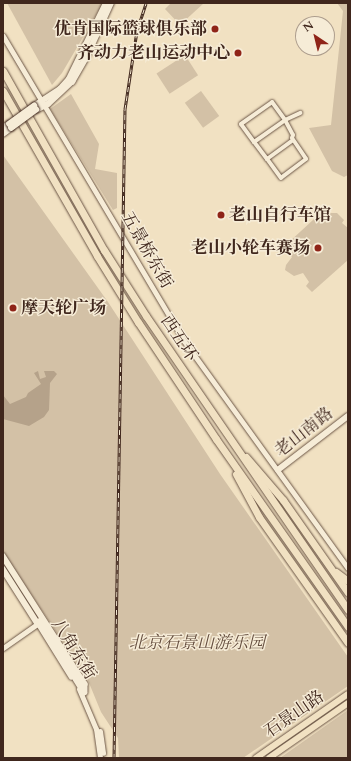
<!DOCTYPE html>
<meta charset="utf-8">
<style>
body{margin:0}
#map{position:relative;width:351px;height:761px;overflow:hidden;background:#f1e1c2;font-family:Cardo,"Noto Serif SC",serif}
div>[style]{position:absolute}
.green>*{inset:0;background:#d3c1a6;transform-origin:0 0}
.water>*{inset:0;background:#b5a28a}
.roads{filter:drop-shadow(0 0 1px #6c5646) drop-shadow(0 0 1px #6c5646)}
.minor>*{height:4px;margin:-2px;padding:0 2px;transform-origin:2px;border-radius:2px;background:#f6ecd7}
.tertiary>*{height:5px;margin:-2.5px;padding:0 2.5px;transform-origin:2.5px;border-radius:2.5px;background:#f6ecd7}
.secondary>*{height:5.5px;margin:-2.75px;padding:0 2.75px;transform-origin:2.75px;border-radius:2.75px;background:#f6ecd7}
.primary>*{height:6px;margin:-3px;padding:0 3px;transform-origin:3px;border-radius:3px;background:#f1e1c2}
.motorway>*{height:7px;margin:-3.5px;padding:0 3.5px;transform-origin:3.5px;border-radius:3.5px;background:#f1e1c2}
.rail>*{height:3px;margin-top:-1.5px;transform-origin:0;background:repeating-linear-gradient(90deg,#f6ecd7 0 4.5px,#40271d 0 9px);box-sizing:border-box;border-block:1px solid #40271d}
.bridges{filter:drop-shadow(0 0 1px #40271d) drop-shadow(0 0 1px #40271d)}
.secondary-bridge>*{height:5.5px;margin:-2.75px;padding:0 2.75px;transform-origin:2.75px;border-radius:2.75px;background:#f6ecd7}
.dots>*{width:11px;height:11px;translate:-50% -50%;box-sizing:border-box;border:2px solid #f6ecd7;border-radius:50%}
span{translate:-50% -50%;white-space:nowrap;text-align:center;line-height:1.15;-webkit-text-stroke:3px #f6ecd7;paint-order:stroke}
.poi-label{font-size:17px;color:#40271d;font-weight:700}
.right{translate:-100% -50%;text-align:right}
.left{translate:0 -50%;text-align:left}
.street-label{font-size:17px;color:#40271d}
.park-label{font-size:17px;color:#654e3f;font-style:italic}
.frame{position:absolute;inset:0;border:4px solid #40271d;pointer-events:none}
.north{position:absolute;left:295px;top:16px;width:40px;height:40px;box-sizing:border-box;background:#f6ecd7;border:1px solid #ad9d8d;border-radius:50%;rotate:325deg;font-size:11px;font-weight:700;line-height:16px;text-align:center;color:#40271d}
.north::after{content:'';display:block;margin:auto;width:14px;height:18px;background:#8f2418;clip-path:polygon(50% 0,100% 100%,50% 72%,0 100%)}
</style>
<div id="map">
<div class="green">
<div style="clip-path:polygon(7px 3px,103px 3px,62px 73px,52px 85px)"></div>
<div style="clip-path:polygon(171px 3px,204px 3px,180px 25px,165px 9px)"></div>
<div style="clip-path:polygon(337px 3px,348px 3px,348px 175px,344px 177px,332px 171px,309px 128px,331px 125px,343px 11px)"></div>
<div style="left:185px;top:55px;width:24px;height:34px;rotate:57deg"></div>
<div style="left:201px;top:91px;width:31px;height:20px;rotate:54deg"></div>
<div style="clip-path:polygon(71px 94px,99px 144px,95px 169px,117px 173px,117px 208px,113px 210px,50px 109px)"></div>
<div style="clip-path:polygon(3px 155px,108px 302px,220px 474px,348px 657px,348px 686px,243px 758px,119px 758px,118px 738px,101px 712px,87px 678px,3px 552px)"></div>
<div style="clip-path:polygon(326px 208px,329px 213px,337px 213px,344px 220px,342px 223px,348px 228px,348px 260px,312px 292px,306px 286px,309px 282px,303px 273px,294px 276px,285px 270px,286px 265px,292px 257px,288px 253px,288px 243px)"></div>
<div style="clip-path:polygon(348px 710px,348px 758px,280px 758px)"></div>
</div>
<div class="water">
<div style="clip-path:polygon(38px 371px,40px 379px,46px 377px,44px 371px,54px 371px,57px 374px,50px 383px,49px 410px,44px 417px,29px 426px,3px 419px,3px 395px,10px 404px,26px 397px,28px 393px,41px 384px,34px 373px)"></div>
</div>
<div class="roads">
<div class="minor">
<div style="left:254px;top:142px;width:38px;rotate:-35deg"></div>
<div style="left:285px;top:120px;width:17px;rotate:62deg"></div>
<div style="left:293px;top:135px;width:3px;rotate:108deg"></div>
<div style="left:292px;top:138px;width:25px;rotate:56deg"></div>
<div style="left:306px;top:159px;width:31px;rotate:143deg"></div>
<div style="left:281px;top:178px;width:24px;rotate:-126deg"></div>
<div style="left:267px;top:159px;width:21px;rotate:-127deg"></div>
<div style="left:254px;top:142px;width:22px;rotate:-126deg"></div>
<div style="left:241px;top:124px;width:38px;rotate:-35deg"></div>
<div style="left:272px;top:102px;width:22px;rotate:54deg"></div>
<div style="left:285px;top:120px;width:17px;rotate:-25deg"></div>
<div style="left:267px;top:159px;width:32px;rotate:-36deg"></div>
</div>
<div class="tertiary">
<div style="left:3px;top:36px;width:355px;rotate:59.3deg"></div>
<div style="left:184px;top:341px;width:280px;rotate:54.2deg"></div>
<div style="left:38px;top:624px;width:62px;rotate:58.1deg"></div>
<div style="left:3px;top:648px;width:45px;rotate:-35.1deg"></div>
<div style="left:79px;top:689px;width:43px;rotate:67deg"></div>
<div style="left:96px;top:729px;width:29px;rotate:82deg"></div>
<div style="left:100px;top:731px;width:22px;rotate:82deg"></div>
</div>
<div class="secondary">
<div style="left:34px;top:106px;width:31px;rotate:-33deg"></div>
<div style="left:60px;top:89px;width:13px;rotate:-48deg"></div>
<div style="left:69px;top:79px;width:85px;rotate:-64deg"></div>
<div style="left:36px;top:110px;width:13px;rotate:-27deg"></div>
<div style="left:48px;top:104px;width:33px;rotate:-43deg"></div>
<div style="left:72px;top:82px;width:30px;rotate:-60deg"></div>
<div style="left:87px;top:56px;width:58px;rotate:-65.6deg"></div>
<div style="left:3px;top:128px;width:7px;rotate:-34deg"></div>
<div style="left:3px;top:134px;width:10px;rotate:-37deg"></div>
<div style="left:278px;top:470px;width:88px;rotate:-37.6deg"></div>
<div style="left:3px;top:556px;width:152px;rotate:57.4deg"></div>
<div style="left:85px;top:684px;width:8px;rotate:90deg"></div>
<div style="left:3px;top:569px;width:65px;rotate:57.5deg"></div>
<div style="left:40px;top:621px;width:84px;rotate:58.2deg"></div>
</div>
<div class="primary">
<div style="left:256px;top:758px;width:112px;rotate:-34.8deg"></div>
<div style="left:269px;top:758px;width:96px;rotate:-34.8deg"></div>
</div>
<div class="motorway">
<div style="left:3px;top:71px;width:206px;rotate:60.6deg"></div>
<div style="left:104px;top:250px;width:78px;rotate:57.5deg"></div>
<div style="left:146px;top:316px;width:357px;rotate:55.5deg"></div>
<div style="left:3px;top:91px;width:190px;rotate:60.3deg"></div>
<div style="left:97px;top:256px;width:78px;rotate:58.2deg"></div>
<div style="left:138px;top:322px;width:141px;rotate:56.3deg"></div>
<div style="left:216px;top:439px;width:230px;rotate:54.9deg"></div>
<div style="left:246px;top:457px;width:57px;rotate:49.3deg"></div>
<div style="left:283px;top:500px;width:113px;rotate:55deg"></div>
<div style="left:236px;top:474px;width:49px;rotate:61.9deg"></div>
<div style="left:259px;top:517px;width:154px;rotate:54.8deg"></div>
<div style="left:336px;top:572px;width:15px;rotate:37deg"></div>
</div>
</div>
<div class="rail">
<div style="left:114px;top:758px;width:649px;rotate:-89.03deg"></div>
<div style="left:125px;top:109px;width:79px;rotate:-81.3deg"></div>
<div style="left:137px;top:31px;width:29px;rotate:-72deg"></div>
</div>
<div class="bridges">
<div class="secondary-bridge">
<div style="left:9px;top:124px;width:31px;rotate:-36deg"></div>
<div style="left:11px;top:128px;width:31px;rotate:-36deg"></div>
</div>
</div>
<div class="dots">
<div style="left:215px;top:29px;background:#8f2418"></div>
<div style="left:238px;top:53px;background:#8f2418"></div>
<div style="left:221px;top:215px;background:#8f2418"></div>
<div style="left:318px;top:248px;background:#8f2418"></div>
<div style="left:13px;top:308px;background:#8f2418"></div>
</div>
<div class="poi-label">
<span class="right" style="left:207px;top:29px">优肯国际篮球俱乐部</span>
<span class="right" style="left:230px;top:53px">齐动力老山运动中心</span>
<span class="left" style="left:229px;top:215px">老山自行车馆</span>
<span class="right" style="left:310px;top:248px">老山小轮车赛场</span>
<span class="left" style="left:21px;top:308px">摩天轮广场</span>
</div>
<div class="street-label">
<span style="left:147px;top:250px;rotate:60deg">五景桥东街</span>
<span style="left:179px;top:338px;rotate:56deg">西五环</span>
<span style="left:304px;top:432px;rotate:-38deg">老山南路</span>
<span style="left:74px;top:649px;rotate:58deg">八角东街</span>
<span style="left:294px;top:714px;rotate:-35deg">石景山路</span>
</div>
<div class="park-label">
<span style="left:197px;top:643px">北京石景山游乐园</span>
</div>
<div class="frame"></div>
<div class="north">N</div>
</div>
